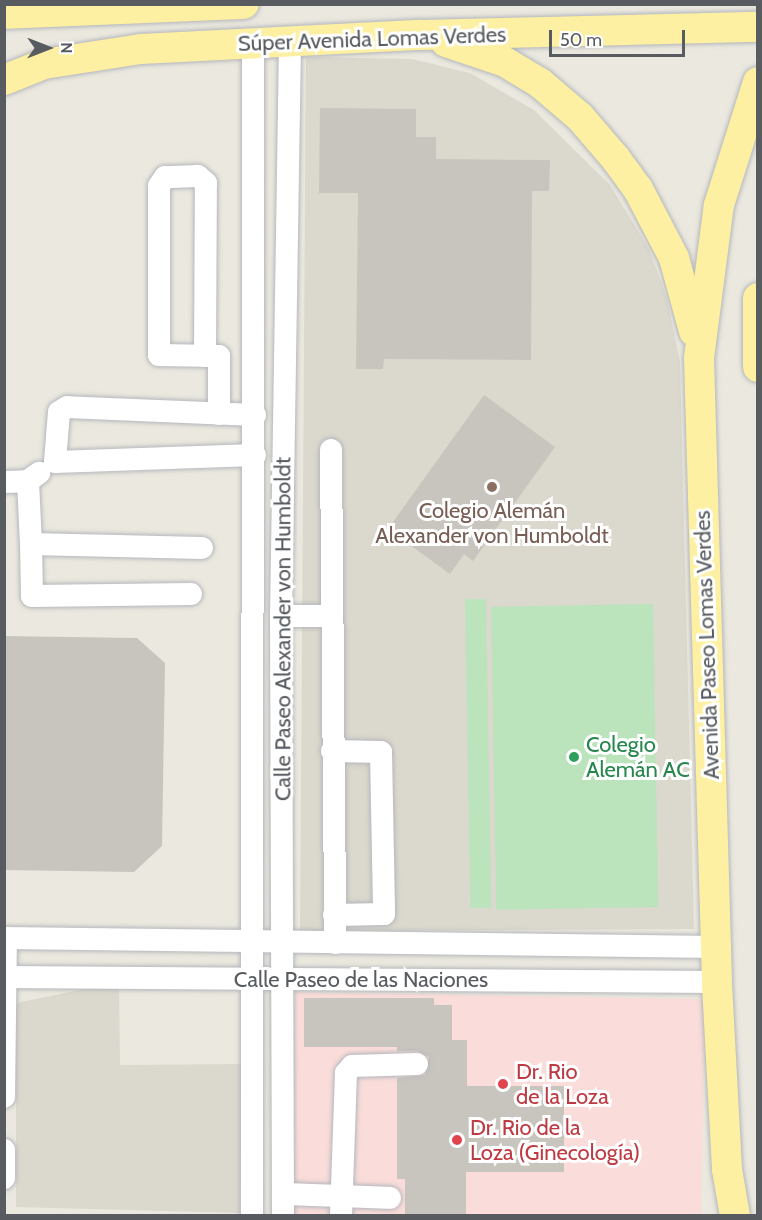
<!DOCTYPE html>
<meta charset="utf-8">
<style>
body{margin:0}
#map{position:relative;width:762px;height:1220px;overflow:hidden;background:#ebe9df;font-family:Cabin,sans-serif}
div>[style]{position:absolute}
.commercial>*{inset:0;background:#fdf4d3;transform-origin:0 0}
.education>*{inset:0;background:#dbd8cd}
.medical>*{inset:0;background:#faddda;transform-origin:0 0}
.green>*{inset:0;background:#bbe3bc;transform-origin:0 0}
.building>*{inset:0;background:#c8c5bf}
.roads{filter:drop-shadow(0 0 2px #b5b7bc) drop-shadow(0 0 2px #b5b7bc)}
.minor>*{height:22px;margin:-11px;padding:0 11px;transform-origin:11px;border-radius:11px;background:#fff}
.major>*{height:30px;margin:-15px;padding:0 15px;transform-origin:15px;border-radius:15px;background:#fdf0a2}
.dots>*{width:16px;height:16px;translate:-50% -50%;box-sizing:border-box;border:3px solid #fff;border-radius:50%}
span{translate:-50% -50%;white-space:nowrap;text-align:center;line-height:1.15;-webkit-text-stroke:6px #fff;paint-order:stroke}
.street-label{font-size:22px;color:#585c60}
.education-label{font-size:22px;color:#785e54}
.leisure-label{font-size:22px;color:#27864d}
.left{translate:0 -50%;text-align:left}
.health-label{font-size:22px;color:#be3a42}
.frame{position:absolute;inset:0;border:6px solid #585c60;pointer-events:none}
.north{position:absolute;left:18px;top:18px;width:60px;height:60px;-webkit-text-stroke:4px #fff;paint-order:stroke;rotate:90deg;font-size:16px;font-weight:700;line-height:24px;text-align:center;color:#585c60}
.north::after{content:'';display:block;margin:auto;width:21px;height:27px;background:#585c60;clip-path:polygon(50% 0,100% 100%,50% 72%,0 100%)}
.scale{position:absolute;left:549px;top:30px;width:136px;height:27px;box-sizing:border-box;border:3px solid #585c60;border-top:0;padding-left:8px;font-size:18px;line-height:21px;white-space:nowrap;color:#585c60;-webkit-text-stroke:4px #fff;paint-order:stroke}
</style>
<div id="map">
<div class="commercial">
<div style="left:5px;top:1002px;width:11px;height:205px;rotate:5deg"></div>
</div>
<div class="education">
<div style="clip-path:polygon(306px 57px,412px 59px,470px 73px,534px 110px,610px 185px,649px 249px,667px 299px,680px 362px,694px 929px,300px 931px)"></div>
<div style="clip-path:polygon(119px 982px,120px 1065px,241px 1064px,240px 1213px,16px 1207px,16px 1003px)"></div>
</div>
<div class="medical">
<div style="left:295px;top:992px;width:410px;height:223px;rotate:1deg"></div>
</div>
<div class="green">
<div style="left:486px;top:599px;width:309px;height:21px;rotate:89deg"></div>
<div style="left:653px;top:604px;width:303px;height:162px;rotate:89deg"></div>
</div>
<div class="building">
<div style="clip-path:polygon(320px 108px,416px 109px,416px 137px,436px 137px,436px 159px,550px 160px,549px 191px,532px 191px,531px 360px,384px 359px,383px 369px,356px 369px,358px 193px,319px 193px)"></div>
<div style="clip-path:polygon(484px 395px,555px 447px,473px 561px,464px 554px,450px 574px,388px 529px)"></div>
<div style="clip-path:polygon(4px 636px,137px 638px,165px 663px,162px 846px,134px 872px,4px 870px)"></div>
<div style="clip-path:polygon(304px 998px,434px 998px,434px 1005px,452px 1005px,452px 1040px,467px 1040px,467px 1086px,564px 1086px,564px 1172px,466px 1172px,466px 1215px,405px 1215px,405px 1179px,397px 1179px,397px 1078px,425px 1075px,429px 1057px,417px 1051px,397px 1051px,397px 1047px,304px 1047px)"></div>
</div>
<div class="roads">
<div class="minor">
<div style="left:205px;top:356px;width:173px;rotate:-89.7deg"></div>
<div style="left:206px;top:183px;width:11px;rotate:-139deg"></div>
<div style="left:198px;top:176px;width:33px;rotate:178deg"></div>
<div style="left:165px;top:177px;width:11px;rotate:124deg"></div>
<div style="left:159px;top:186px;width:169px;rotate:90deg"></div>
<div style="left:159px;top:355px;width:60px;rotate:1deg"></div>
<div style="left:219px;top:356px;width:58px;rotate:90deg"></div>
<div style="left:255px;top:415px;width:188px;rotate:-177.6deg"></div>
<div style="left:67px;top:407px;width:9px;rotate:148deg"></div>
<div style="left:59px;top:412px;width:50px;rotate:94.6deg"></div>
<div style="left:55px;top:462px;width:200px;rotate:-2deg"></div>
<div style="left:331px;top:450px;width:493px;rotate:89.5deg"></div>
<div style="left:28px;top:481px;width:63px;rotate:87.3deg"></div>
<div style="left:31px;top:544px;width:171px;rotate:1.3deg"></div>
<div style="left:4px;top:482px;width:24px;rotate:-2deg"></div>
<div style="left:28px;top:481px;width:14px;rotate:-36deg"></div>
<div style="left:31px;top:544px;width:52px;rotate:88.9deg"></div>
<div style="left:32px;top:596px;width:159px;rotate:-0.7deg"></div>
<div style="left:281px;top:616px;width:50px"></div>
<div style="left:332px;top:751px;width:49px;rotate:1.2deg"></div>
<div style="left:381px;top:752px;width:162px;rotate:88.9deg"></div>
<div style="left:384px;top:914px;width:50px;rotate:178.9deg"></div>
<div style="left:4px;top:938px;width:712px;rotate:0.72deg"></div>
<div style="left:4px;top:977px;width:713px;rotate:0.4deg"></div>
<div style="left:4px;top:1097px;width:159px;rotate:-89.3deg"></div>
<div style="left:4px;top:1150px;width:28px;rotate:90deg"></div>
<div style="left:283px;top:1194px;width:107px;rotate:2.1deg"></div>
<div style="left:252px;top:1216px;width:1173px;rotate:-89.95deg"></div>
<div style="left:283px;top:1216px;width:600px;rotate:-90.19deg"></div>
<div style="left:281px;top:616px;width:574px;rotate:-89.1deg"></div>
<div style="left:341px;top:1216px;width:143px;rotate:-88deg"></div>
<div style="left:346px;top:1073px;width:9px;rotate:-49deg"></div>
<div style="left:352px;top:1066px;width:65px;rotate:-1.8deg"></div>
</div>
<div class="major">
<div style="left:4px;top:14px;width:240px;rotate:-2.4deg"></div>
<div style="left:446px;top:42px;width:62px;rotate:18.7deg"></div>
<div style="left:505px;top:62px;width:41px;rotate:31deg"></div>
<div style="left:540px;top:83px;width:52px;rotate:40.4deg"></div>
<div style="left:580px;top:117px;width:55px;rotate:49.4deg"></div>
<div style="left:616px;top:159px;width:37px;rotate:54deg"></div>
<div style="left:638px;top:189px;width:78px;rotate:62.4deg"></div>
<div style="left:674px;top:258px;width:76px;rotate:74.7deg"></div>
<div style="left:4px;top:80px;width:43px;rotate:-21.8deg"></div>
<div style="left:44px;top:64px;width:98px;rotate:-8.8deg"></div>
<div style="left:141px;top:49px;width:280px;rotate:-2.9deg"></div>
<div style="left:421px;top:35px;width:337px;rotate:-1.4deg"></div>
<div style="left:758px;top:298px;width:69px;rotate:90deg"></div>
<div style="left:735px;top:1216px;width:48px;rotate:-99.7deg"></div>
<div style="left:727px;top:1169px;width:187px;rotate:-93.1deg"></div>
<div style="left:717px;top:982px;width:624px;rotate:-91.65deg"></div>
<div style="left:699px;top:358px;width:154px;rotate:-82.6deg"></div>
<div style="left:719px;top:205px;width:129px;rotate:-72.4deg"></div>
</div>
</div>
<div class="dots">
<div style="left:492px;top:487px;background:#8d6e63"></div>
<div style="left:574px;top:757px;background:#2e9e5b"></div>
<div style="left:503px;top:1084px;background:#e0444e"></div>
<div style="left:457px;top:1140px;background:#e0444e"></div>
</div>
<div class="street-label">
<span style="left:372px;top:39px;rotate:-2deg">Súper Avenida Lomas Verdes</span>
<span style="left:283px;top:629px;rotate:-90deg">Calle Paseo Alexander von Humboldt</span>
<span style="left:707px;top:645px;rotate:-92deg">Avenida Paseo Lomas Verdes</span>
<span style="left:361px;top:980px">Calle Paseo de las Naciones</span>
</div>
<div class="education-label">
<span style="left:492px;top:523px">Colegio Alemán<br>Alexander von Humboldt</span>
</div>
<div class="leisure-label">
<span class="left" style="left:586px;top:757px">Colegio<br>Alemán AC</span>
</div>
<div class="health-label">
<span class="left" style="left:516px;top:1084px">Dr. Rio<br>de la Loza</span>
<span class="left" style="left:470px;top:1140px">Dr. Rio de la<br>Loza (Ginecología)</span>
</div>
<div class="frame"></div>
<div class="north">N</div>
<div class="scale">50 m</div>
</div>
